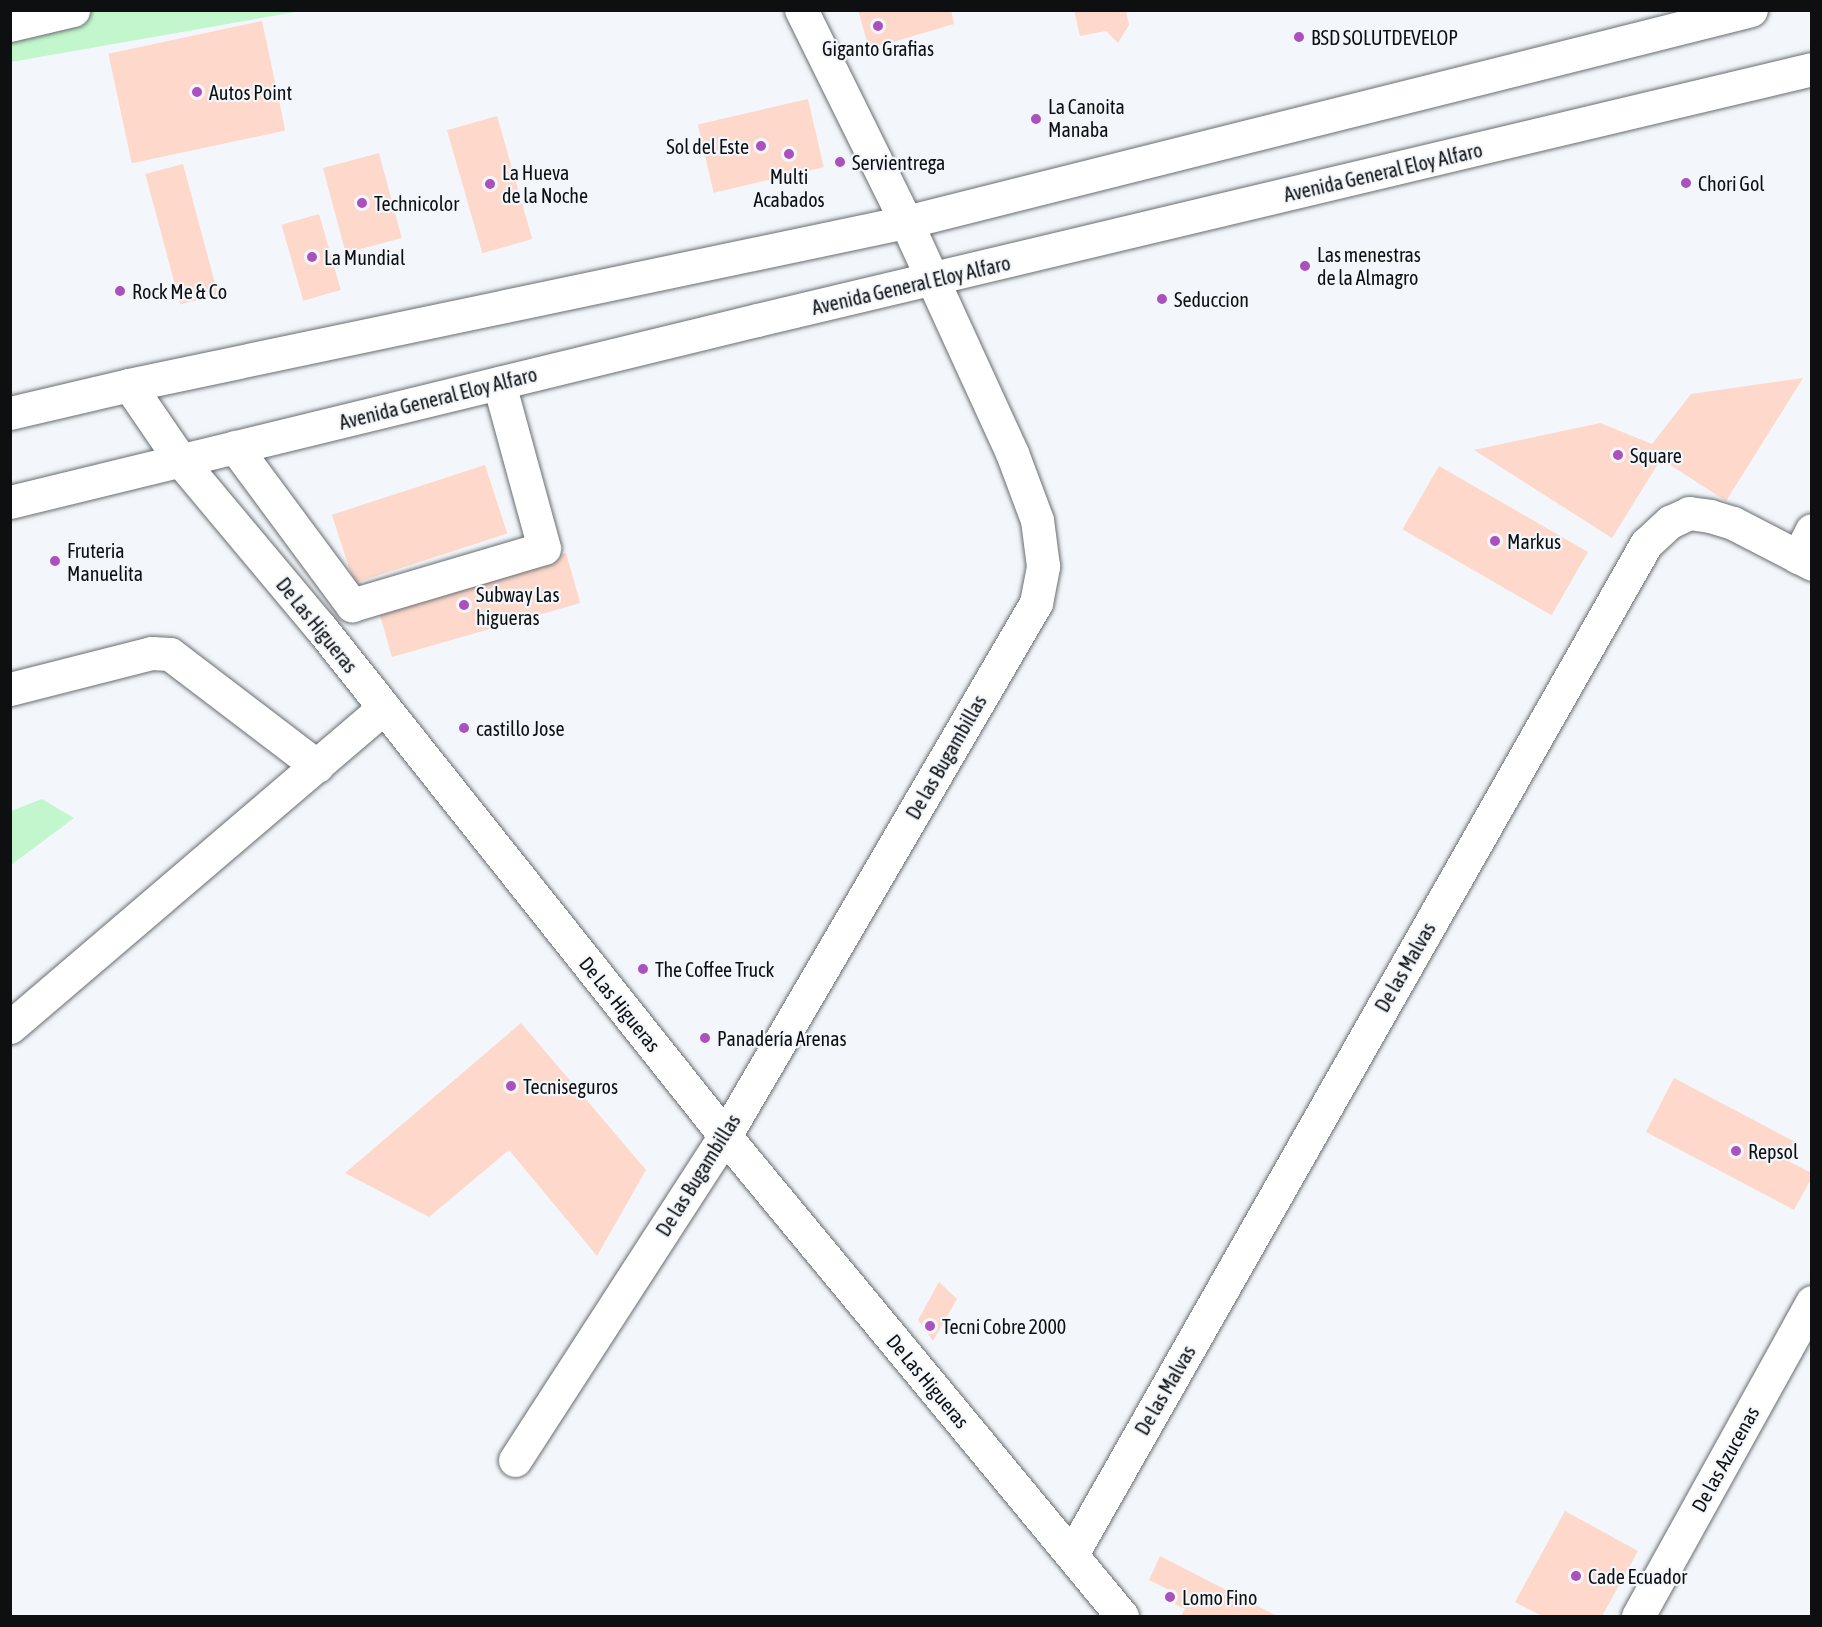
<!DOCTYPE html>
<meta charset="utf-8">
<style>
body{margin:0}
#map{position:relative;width:1822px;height:1627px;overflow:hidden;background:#f3f7fb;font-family:"Asap Condensed",sans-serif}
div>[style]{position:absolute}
.green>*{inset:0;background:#c2f6cc}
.building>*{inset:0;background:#fdd8cb;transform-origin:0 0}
.roads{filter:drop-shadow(0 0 2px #696d70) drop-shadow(0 0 2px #696d70)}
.minor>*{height:33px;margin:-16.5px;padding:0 16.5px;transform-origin:16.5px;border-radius:16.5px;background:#fff}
.major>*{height:33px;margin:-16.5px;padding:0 16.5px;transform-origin:16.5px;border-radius:16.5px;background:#fff}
.dots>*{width:16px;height:16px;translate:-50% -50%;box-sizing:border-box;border:3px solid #f3f7fb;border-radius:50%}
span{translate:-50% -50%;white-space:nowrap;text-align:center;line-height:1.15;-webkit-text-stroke:4.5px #f3f7fb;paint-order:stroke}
.poi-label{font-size:20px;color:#0d0f10}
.left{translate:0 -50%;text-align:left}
.right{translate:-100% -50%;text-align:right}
.street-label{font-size:20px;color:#0d0f10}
.frame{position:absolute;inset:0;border:12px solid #0d0f10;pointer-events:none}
</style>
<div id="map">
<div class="green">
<div style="clip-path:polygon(11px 11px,301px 11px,11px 62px)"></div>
<div style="clip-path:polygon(42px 799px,74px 818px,11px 865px,11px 811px)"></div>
</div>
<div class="building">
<div style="clip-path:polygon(858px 10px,951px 10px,954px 24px,869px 49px)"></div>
<div style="clip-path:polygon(1074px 10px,1126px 10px,1129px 25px,1118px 43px,1106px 31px,1080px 36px)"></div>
<div style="left:262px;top:21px;width:112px;height:157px;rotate:78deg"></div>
<div style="left:808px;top:99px;width:70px;height:113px;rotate:77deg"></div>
<div style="left:497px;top:116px;width:128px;height:52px;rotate:74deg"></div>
<div style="left:379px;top:153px;width:88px;height:58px;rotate:75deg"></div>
<div style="left:183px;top:164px;width:135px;height:39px;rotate:75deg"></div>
<div style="left:319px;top:214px;width:79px;height:39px;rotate:74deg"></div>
<div style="clip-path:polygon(1803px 378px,1726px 501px,1661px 459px,1612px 538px,1474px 450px,1600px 423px,1652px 444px,1691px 394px)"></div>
<div style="left:485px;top:465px;width:72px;height:161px;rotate:72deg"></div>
<div style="left:1439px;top:466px;width:172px;height:73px;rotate:30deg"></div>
<div style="left:566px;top:553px;width:52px;height:196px;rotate:74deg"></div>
<div style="clip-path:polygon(521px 1023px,646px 1170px,597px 1256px,509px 1150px,429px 1217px,345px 1173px)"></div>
<div style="clip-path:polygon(1674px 1078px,1795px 1142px,1786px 1160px,1812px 1173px,1812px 1177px,1794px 1210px,1646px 1132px)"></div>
<div style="clip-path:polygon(939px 1282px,957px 1299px,933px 1341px,918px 1320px)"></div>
<div style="clip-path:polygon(1565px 1511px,1638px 1551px,1602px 1616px,1542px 1616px,1515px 1602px)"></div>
<div style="clip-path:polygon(1160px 1556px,1277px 1616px,1181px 1616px,1185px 1609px,1164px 1599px,1169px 1590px,1149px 1580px)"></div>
</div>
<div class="roads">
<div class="minor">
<div style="left:10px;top:25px;width:65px;rotate:-13.4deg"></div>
<div style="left:129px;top:385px;width:92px;rotate:55.6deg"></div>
<div style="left:181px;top:461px;width:217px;rotate:50.1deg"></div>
<div style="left:320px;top:627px;width:650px;rotate:51.49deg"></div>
<div style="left:725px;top:1136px;width:623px;rotate:50.41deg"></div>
<div style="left:235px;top:447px;width:197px;rotate:53.5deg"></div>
<div style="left:352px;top:605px;width:200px;rotate:-16.5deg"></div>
<div style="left:544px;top:548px;width:171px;rotate:-105.3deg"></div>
<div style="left:1798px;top:557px;width:30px;rotate:-63deg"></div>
<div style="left:10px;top:689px;width:146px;rotate:-14.3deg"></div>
<div style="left:151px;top:653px;width:19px;rotate:3deg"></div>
<div style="left:170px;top:654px;width:185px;rotate:37.3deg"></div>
<div style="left:10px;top:1027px;width:492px;rotate:-40.5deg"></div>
<div style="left:515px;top:1460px;width:386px;rotate:-57.1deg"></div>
<div style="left:725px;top:1136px;width:617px;rotate:-59.74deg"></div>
<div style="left:1036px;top:603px;width:38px;rotate:-79deg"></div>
<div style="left:1043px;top:566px;width:46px;rotate:-97.4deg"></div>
<div style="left:1037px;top:520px;width:72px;rotate:-110.5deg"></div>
<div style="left:1012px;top:453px;width:254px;rotate:-114.6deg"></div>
<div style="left:906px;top:222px;width:237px;rotate:-116.3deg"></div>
<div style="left:1072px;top:1554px;width:1162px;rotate:-60.39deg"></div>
<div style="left:1646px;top:544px;width:33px;rotate:-43deg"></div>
<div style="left:1670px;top:522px;width:21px;rotate:-25deg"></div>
<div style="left:1689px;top:513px;width:21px;rotate:8deg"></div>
<div style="left:1710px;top:516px;width:24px;rotate:17deg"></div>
<div style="left:1733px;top:523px;width:89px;rotate:27.4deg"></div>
<div style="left:1638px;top:1616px;width:359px;rotate:-61deg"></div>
</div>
<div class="major">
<div style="left:10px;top:413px;width:122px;rotate:-13.2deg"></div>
<div style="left:129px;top:385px;width:794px;rotate:-11.85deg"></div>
<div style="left:906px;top:222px;width:871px;rotate:-14.08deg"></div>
<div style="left:10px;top:502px;width:769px;rotate:-13.69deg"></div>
<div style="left:757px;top:320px;width:1084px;rotate:-13.38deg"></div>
</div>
</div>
<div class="dots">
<div style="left:878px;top:26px;background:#aa51bd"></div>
<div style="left:1299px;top:37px;background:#aa51bd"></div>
<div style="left:197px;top:92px;background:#aa51bd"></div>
<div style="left:1036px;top:119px;background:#aa51bd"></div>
<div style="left:761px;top:146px;background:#aa51bd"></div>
<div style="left:789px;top:154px;background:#aa51bd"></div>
<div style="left:840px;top:162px;background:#aa51bd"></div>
<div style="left:1686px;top:183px;background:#aa51bd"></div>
<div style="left:490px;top:184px;background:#aa51bd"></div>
<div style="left:362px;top:203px;background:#aa51bd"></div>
<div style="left:312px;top:257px;background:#aa51bd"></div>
<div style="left:1305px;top:266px;background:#aa51bd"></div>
<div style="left:120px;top:291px;background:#aa51bd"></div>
<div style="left:1162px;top:299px;background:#aa51bd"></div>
<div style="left:1618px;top:455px;background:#aa51bd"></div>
<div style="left:1495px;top:541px;background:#aa51bd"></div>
<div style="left:55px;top:561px;background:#aa51bd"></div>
<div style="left:464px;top:605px;background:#aa51bd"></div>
<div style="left:464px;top:728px;background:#aa51bd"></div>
<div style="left:643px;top:969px;background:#aa51bd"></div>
<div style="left:705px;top:1038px;background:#aa51bd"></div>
<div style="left:511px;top:1086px;background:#aa51bd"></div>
<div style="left:1736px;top:1151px;background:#aa51bd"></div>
<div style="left:930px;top:1326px;background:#aa51bd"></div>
<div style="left:1576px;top:1576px;background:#aa51bd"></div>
<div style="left:1170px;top:1597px;background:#aa51bd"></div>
</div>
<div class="poi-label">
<span class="left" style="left:1311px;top:37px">BSD SOLUTDEVELOP</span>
<span style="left:878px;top:48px">Giganto Grafias</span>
<span class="left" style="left:209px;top:92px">Autos Point</span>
<span class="left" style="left:1048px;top:118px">La Canoita<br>Manaba</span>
<span class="right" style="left:749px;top:146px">Sol del Este</span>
<span class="left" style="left:852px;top:162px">Servientrega</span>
<span class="left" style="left:502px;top:184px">La Hueva<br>de la Noche</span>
<span style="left:789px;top:188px">Multi<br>Acabados</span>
<span class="left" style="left:1698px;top:183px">Chori Gol</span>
<span class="left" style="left:374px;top:203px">Technicolor</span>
<span class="left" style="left:1317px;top:266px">Las menestras<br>de la Almagro</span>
<span class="left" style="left:324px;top:257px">La Mundial</span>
<span class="left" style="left:132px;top:291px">Rock Me &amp; Co</span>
<span class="left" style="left:1174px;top:299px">Seduccion</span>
<span class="left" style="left:1630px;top:455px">Square</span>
<span class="left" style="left:1507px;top:541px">Markus</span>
<span class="left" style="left:67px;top:562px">Fruteria<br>Manuelita</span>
<span class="left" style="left:476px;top:606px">Subway Las<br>higueras</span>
<span class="left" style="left:476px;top:728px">castillo Jose</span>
<span class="left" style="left:655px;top:969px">The Coffee Truck</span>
<span class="left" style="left:717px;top:1038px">Panadería Arenas</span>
<span class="left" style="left:523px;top:1086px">Tecniseguros</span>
<span class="left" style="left:1748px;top:1151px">Repsol</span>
<span class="left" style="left:942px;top:1326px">Tecni Cobre 2000</span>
<span class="left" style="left:1588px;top:1576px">Cade Ecuador</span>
<span class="left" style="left:1182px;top:1597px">Lomo Fino</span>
</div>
<div class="street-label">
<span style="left:1383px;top:172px;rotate:-13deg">Avenida General Eloy Alfaro</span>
<span style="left:911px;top:285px;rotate:-13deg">Avenida General Eloy Alfaro</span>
<span style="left:438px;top:398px;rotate:-14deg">Avenida General Eloy Alfaro</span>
<span style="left:317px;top:625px;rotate:51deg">De Las Higueras</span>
<span style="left:946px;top:757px;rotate:-60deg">De las Bugambillas</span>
<span style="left:1405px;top:967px;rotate:-60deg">De las Malvas</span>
<span style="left:620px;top:1004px;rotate:51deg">De Las Higueras</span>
<span style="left:698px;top:1175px;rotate:-58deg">De las Bugambillas</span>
<span style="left:928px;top:1381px;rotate:50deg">De Las Higueras</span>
<span style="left:1165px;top:1390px;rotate:-60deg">De las Malvas</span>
<span style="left:1725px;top:1459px;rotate:-61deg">De las Azucenas</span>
</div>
<div class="frame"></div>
</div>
